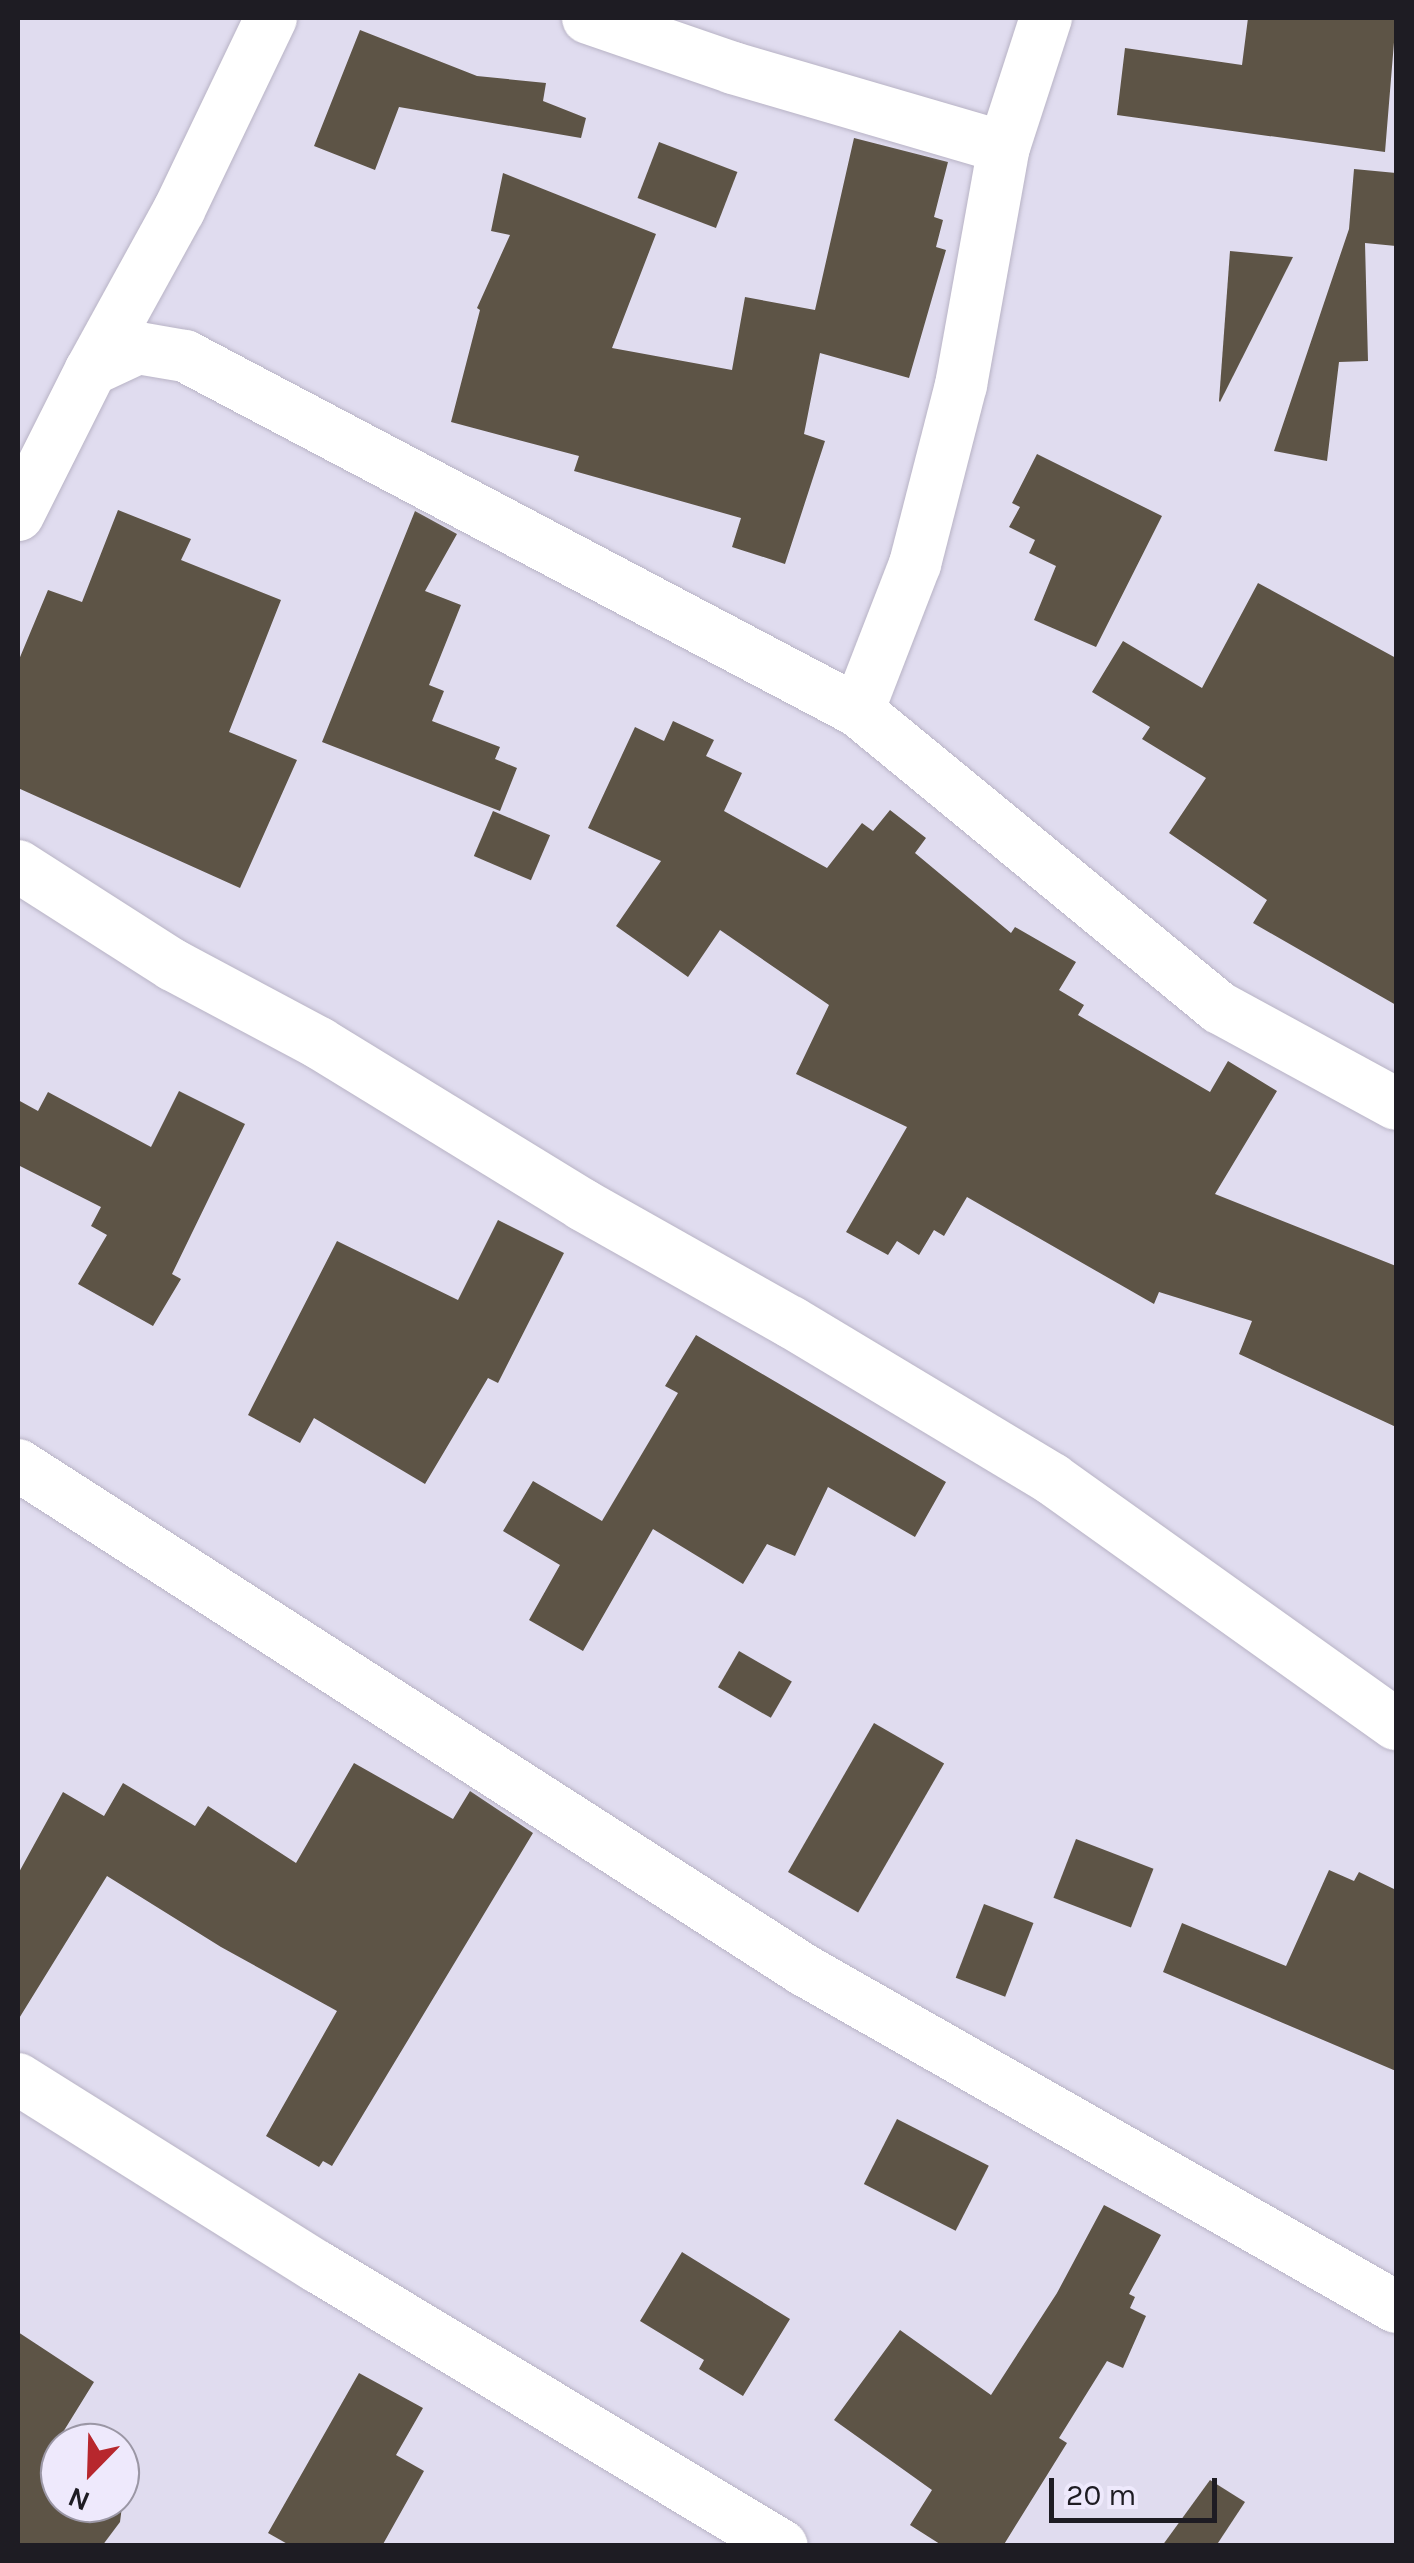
<!DOCTYPE html>
<style>
body{margin:0}
#map{position:relative;width:1414px;height:2563px;overflow:hidden;background:#e0dcef;font-family:Karla,sans-serif}
div>[style]{position:absolute}
.building>*{inset:0;background:#5d5446;transform-origin:0 0}
.roads{filter:drop-shadow(0 0 2px #b8b3c5) drop-shadow(0 0 2px #b8b3c5)}
.minor>*{height:52px;margin:-26px;padding:0 26px;transform-origin:26px;border-radius:26px;background:#fff}
span{translate:-50% -50%;white-space:nowrap;text-align:center;line-height:1.15;-webkit-text-stroke:10px #eee9fc;paint-order:stroke}
.frame{position:absolute;inset:0;border:20px solid #1e1c23;pointer-events:none}
.north{position:absolute;left:40px;top:2423px;width:100px;height:100px;box-sizing:border-box;background:#eee9fc;border:2px solid #9b97a5;border-radius:50%;rotate:203deg;font-size:28px;font-weight:700;line-height:40px;text-align:center;color:#1e1c23}
.north::after{content:'';display:block;margin:auto;width:35px;height:45px;background:#b7272d;clip-path:polygon(50% 0,100% 100%,50% 72%,0 100%)}
.scale{position:absolute;left:1049px;top:2478px;width:168px;height:45px;box-sizing:border-box;border:5px solid #1e1c23;border-top:0;padding-left:12px;font-size:30px;line-height:35px;white-space:nowrap;color:#1e1c23;-webkit-text-stroke:8px #eee9fc;paint-order:stroke}
</style>
<div id="map">
<div class="building">
<div style="clip-path:polygon(1248px 18px,1396px 18px,1385px 152px,1117px 115px,1125px 48px,1242px 65px)"></div>
<div style="clip-path:polygon(360px 30px,477px 76px,546px 83px,543px 101px,586px 118px,581px 138px,399px 107px,375px 170px,314px 146px)"></div>
<div style="clip-path:polygon(854px 138px,948px 162px,934px 217px,943px 220px,936px 247px,946px 250px,909px 378px,820px 353px,804px 434px,825px 441px,785px 564px,732px 547px,741px 518px,574px 471px,579px 456px,451px 422px,480px 310px,477px 308px,510px 235px,491px 231px,503px 173px,656px 234px,612px 348px,732px 370px,745px 297px,815px 310px)"></div>
<div style="left:659px;top:142px;width:84px;height:60px;rotate:21deg"></div>
<div style="clip-path:polygon(1354px 169px,1396px 173px,1396px 246px,1365px 243px,1368px 361px,1339px 362px,1327px 461px,1274px 451px,1349px 229px)"></div>
<div style="clip-path:polygon(1230px 251px,1293px 257px,1220px 402px,1219px 401px)"></div>
<div style="clip-path:polygon(1037px 454px,1162px 516px,1096px 647px,1034px 620px,1056px 566px,1029px 553px,1035px 540px,1009px 527px,1020px 507px,1012px 503px)"></div>
<div style="clip-path:polygon(118px 510px,191px 539px,181px 560px,281px 600px,229px 732px,297px 760px,240px 888px,18px 788px,18px 662px,48px 590px,82px 602px)"></div>
<div style="clip-path:polygon(415px 511px,457px 534px,425px 591px,461px 605px,429px 685px,444px 691px,432px 721px,500px 747px,495px 759px,517px 768px,500px 811px,322px 742px)"></div>
<div style="clip-path:polygon(1258px 583px,1396px 658px,1396px 1005px,1253px 923px,1267px 900px,1169px 833px,1206px 778px,1142px 739px,1150px 727px,1092px 692px,1123px 641px,1202px 688px)"></div>
<div style="clip-path:polygon(673px 721px,714px 740px,706px 756px,742px 773px,724px 811px,827px 868px,862px 823px,873px 831px,890px 810px,926px 838px,915px 853px,1011px 933px,1015px 927px,1076px 962px,1059px 990px,1084px 1005px,1078px 1015px,1210px 1092px,1228px 1061px,1277px 1091px,1215px 1194px,1396px 1266px,1396px 1427px,1239px 1354px,1252px 1321px,1159px 1292px,1154px 1304px,967px 1197px,944px 1236px,934px 1230px,919px 1255px,897px 1241px,888px 1255px,846px 1232px,907px 1127px,796px 1074px,829px 1005px,720px 930px,688px 977px,616px 926px,661px 861px,588px 828px,635px 727px,664px 741px)"></div>
<div style="left:493px;top:811px;width:62px;height:49px;rotate:23deg"></div>
<div style="clip-path:polygon(179px 1091px,245px 1124px,172px 1274px,181px 1279px,153px 1326px,78px 1284px,107px 1235px,91px 1226px,101px 1207px,18px 1165px,18px 1100px,38px 1111px,48px 1092px,151px 1147px)"></div>
<div style="clip-path:polygon(498px 1220px,564px 1253px,498px 1383px,488px 1378px,425px 1484px,314px 1418px,300px 1443px,248px 1415px,337px 1241px,458px 1300px)"></div>
<div style="clip-path:polygon(696px 1335px,946px 1482px,915px 1537px,828px 1487px,795px 1556px,767px 1544px,743px 1584px,653px 1529px,583px 1651px,529px 1620px,560px 1565px,503px 1531px,533px 1481px,602px 1521px,678px 1393px,665px 1386px)"></div>
<div style="left:739px;top:1651px;width:61px;height:42px;rotate:30deg"></div>
<div style="left:874px;top:1723px;width:81px;height:172px;rotate:30deg"></div>
<div style="clip-path:polygon(354px 1763px,453px 1819px,470px 1791px,533px 1833px,332px 2166px,323px 2161px,319px 2167px,266px 2136px,337px 2011px,221px 1947px,107px 1876px,18px 2020px,18px 1874px,63px 1792px,104px 1816px,123px 1783px,195px 1826px,208px 1806px,296px 1863px)"></div>
<div style="left:1076px;top:1839px;width:83px;height:63px;rotate:21deg"></div>
<div style="clip-path:polygon(1329px 1870px,1354px 1881px,1359px 1872px,1396px 1890px,1396px 2071px,1163px 1972px,1182px 1923px,1286px 1966px)"></div>
<div style="left:984px;top:1904px;width:53px;height:79px;rotate:21deg"></div>
<div style="left:897px;top:2119px;width:103px;height:73px;rotate:27deg"></div>
<div style="clip-path:polygon(1104px 2205px,1161px 2235px,1129px 2294px,1135px 2297px,1130px 2308px,1146px 2316px,1123px 2368px,1107px 2361px,1059px 2438px,1067px 2443px,1003px 2546px,943px 2546px,910px 2525px,932px 2490px,834px 2420px,900px 2330px,991px 2395px,1057px 2293px)"></div>
<div style="clip-path:polygon(682px 2252px,790px 2319px,743px 2396px,699px 2369px,704px 2360px,640px 2321px)"></div>
<div style="clip-path:polygon(18px 2332px,94px 2382px,60px 2437px,69px 2443px,60px 2443px,60px 2503px,120px 2503px,120px 2480px,125px 2483px,120px 2522px,102px 2546px,18px 2546px)"></div>
<div style="clip-path:polygon(359px 2373px,423px 2408px,396px 2455px,424px 2471px,382px 2546px,291px 2546px,268px 2533px)"></div>
<div style="clip-path:polygon(1210px 2480px,1245px 2502px,1216px 2546px,1162px 2546px)"></div>
</div>
<div class="roads">
<div class="minor">
<div style="left:588px;top:18px;width:153px;rotate:19deg"></div>
<div style="left:733px;top:68px;width:282px;rotate:16.3deg"></div>
<div style="left:91px;top:370px;width:183px;rotate:-61.2deg"></div>
<div style="left:179px;top:210px;width:213px;rotate:-64.4deg"></div>
<div style="left:18px;top:515px;width:162px;rotate:-63.3deg"></div>
<div style="left:91px;top:370px;width:52px;rotate:-25.1deg"></div>
<div style="left:138px;top:348px;width:48px;rotate:9.7deg"></div>
<div style="left:185px;top:356px;width:761px;rotate:27.81deg"></div>
<div style="left:858px;top:711px;width:468px;rotate:39.4deg"></div>
<div style="left:1220px;top:1008px;width:200px;rotate:28.6deg"></div>
<div style="left:858px;top:711px;width:158px;rotate:-68.8deg"></div>
<div style="left:915px;top:564px;width:185px;rotate:-75.6deg"></div>
<div style="left:961px;top:385px;width:242px;rotate:-79.8deg"></div>
<div style="left:1004px;top:147px;width:136px;rotate:-72deg"></div>
<div style="left:18px;top:866px;width:184px;rotate:32.6deg"></div>
<div style="left:173px;top:965px;width:166px;rotate:28.1deg"></div>
<div style="left:319px;top:1043px;width:310px;rotate:31.5deg"></div>
<div style="left:583px;top:1205px;width:239px;rotate:29.4deg"></div>
<div style="left:791px;top:1322px;width:305px;rotate:31deg"></div>
<div style="left:1052px;top:1479px;width:422px;rotate:35.5deg"></div>
<div style="left:18px;top:1465px;width:934px;rotate:32.72deg"></div>
<div style="left:804px;top:1970px;width:681px;rotate:29.65deg"></div>
<div style="left:18px;top:2079px;width:354px;rotate:32.1deg"></div>
<div style="left:318px;top:2267px;width:541px;rotate:31.02deg"></div>
</div>
</div>
<div class="frame"></div>
<div class="north">N</div>
<div class="scale">20 m</div>
</div>
